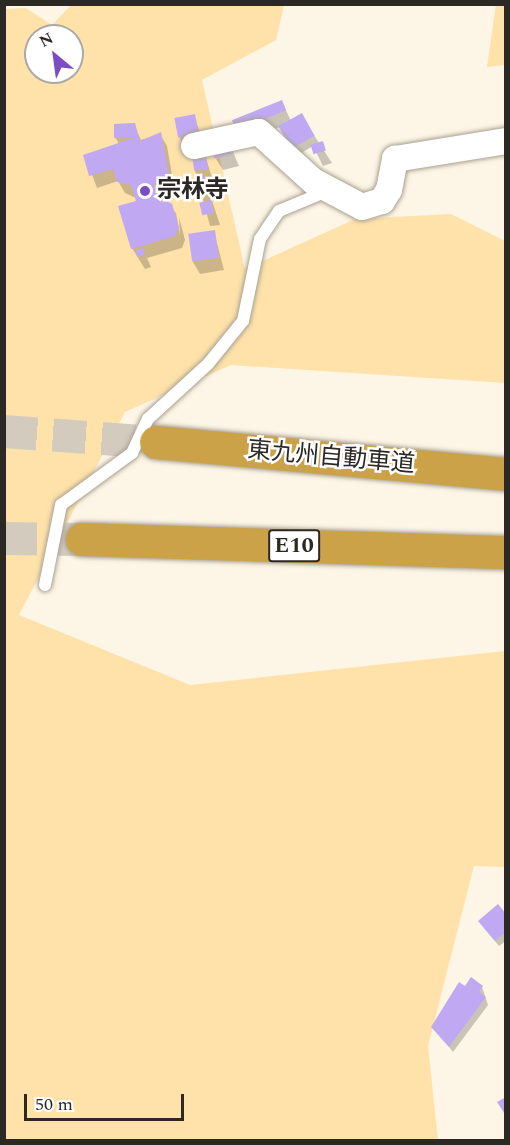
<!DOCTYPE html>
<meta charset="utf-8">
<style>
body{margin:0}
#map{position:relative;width:510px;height:1145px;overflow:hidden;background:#fdf5e5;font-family:Spectral,"Noto Sans JP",serif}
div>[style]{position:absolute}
.green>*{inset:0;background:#fee2a9}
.shadow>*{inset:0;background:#0003}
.building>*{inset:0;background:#c0a9f2;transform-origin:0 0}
.highway-tunnel>*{height:33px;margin-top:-16.5px;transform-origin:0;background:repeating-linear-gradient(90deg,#d3ccbe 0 33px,transparent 0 49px)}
.roads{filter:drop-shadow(0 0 2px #a8a192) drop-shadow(0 0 2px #a8a192)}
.lane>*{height:12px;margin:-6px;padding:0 6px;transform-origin:6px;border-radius:6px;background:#fff}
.street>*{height:26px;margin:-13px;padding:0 13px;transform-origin:13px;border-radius:13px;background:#fff}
.highway>*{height:33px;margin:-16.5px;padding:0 16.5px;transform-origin:16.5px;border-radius:16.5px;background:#cca249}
.dots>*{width:16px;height:16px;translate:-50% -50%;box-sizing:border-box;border:3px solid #fff;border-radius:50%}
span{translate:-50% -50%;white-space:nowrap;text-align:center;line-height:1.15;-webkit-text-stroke:5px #fff;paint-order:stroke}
.shield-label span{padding:2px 4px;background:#fff;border:2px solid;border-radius:4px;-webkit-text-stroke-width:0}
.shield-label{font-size:22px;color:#2c2924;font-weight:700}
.poi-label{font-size:24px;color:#2c2924;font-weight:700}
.left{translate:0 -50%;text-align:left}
.street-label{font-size:24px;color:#2c2924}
.frame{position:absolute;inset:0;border:6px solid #2c2924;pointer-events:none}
.north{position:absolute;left:24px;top:24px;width:60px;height:60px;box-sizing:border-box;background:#fff;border:2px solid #aba9a7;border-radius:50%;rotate:331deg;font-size:16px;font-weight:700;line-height:24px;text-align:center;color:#2c2924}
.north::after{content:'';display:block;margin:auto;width:21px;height:27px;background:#7b4cc4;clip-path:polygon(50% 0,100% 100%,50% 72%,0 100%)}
.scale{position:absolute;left:24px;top:1094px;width:160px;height:27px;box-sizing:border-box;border:3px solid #2c2924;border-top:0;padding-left:8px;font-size:18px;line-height:21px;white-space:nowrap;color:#2c2924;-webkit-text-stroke:4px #fff;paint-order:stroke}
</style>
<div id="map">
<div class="green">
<div style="clip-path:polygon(496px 4px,505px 5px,505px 65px,487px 67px)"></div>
<div style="clip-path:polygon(evenodd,71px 5px,284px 5px,276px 40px,202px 80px,245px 269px,355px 219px,451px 214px,505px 241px,505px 383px,231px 365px,125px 412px,19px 615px,190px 685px,505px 651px,505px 867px,474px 866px,428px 1046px,438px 1140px,5px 1140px,4px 9px,26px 8px,52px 25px,71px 5px,36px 36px,72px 36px,72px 72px,36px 72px,36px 36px)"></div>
</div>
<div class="shadow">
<div style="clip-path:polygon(282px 102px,291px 121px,301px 115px,332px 163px,323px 166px,313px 146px,298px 155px,280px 127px,244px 141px,237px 130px)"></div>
<div style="clip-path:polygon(194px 116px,205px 146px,186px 150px,180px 138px)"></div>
<div style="clip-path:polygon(134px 125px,141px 140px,160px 134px,167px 146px,175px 192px,160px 196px,176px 213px,180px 235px,179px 217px,185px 240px,182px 248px,147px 258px,151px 267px,145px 269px,132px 248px,136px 198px,125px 193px,118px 181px,97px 188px,85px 156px,120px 146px,115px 137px)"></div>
<div style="clip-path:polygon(230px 145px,239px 166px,223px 170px,216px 159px)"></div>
<div style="clip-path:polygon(205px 155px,213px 181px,206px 182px,220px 225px,210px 226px,195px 170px)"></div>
<div style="clip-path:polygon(214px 232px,224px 270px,200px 274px,193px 262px)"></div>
<div style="clip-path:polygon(506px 916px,506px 941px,499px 946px,484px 928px)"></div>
<div style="clip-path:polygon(482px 987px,488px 1005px,453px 1052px,433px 1027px)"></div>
</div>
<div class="building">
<div style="left:282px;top:100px;width:11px;height:54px;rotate:68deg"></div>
<div style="left:302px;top:113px;width:26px;height:27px;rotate:61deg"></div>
<div style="left:195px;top:114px;width:20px;height:21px;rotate:79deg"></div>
<div style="clip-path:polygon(135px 123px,140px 141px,161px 132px,170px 180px,154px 184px,158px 196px,172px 204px,179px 227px,175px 236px,131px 249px,118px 206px,136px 201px,131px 185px,117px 182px,113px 169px,89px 176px,83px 155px,136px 137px,114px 138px,114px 124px)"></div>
<div style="left:323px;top:141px;width:10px;height:13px;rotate:73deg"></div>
<div style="left:231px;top:144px;width:9px;height:20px;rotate:72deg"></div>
<div style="left:206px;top:154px;width:15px;height:14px;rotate:82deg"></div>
<div style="left:204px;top:176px;width:13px;height:10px;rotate:77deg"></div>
<div style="left:211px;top:200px;width:13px;height:12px;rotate:77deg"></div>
<div style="left:215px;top:230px;width:28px;height:27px;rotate:82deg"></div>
<div style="left:143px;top:248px;width:7px;height:8px;rotate:74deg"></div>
<div style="clip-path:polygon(498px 904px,506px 914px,506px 932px,495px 941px,478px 921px)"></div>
<div style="clip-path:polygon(471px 977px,483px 986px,479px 992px,486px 997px,449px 1047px,431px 1027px,459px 982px,465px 986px)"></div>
<div style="clip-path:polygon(506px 1097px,506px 1116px,497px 1102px)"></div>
</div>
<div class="highway-tunnel">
<div style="left:4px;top:431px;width:152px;rotate:4.1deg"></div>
<div style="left:4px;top:538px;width:78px;rotate:0.7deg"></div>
</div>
<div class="roads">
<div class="lane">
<div style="left:45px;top:585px;width:82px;rotate:-78.7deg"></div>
<div style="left:61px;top:505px;width:88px;rotate:-36.2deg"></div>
<div style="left:132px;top:453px;width:38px;rotate:-65deg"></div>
<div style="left:148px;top:419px;width:81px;rotate:-42.5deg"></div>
<div style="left:208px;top:364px;width:55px;rotate:-50.9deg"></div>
<div style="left:243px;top:321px;width:84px;rotate:-78.3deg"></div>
<div style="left:260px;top:239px;width:34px;rotate:-56deg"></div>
<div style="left:279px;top:211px;width:52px;rotate:-22.6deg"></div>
</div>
<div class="street">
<div style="left:194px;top:146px;width:66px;rotate:-12.2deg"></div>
<div style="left:259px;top:132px;width:73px;rotate:42.2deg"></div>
<div style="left:313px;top:181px;width:55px;rotate:28deg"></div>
<div style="left:362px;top:207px;width:21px;rotate:-17deg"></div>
<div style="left:382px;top:201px;width:13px;rotate:-58deg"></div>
<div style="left:389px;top:190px;width:32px;rotate:-79deg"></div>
<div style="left:395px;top:159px;width:112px;rotate:-9.2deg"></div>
</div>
<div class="highway">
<div style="left:156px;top:442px;width:351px;rotate:5.2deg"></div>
<div style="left:82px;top:539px;width:424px;rotate:1.8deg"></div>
</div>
</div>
<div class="dots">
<div style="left:145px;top:191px;background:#7b4cc4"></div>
</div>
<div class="shield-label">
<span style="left:294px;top:546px">E10</span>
</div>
<div class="poi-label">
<span class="left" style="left:157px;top:191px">宗林寺</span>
</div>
<div class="street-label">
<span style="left:331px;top:458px;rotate:5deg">東九州自動車道</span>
</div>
<div class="frame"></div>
<div class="north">N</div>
<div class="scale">50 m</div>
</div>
